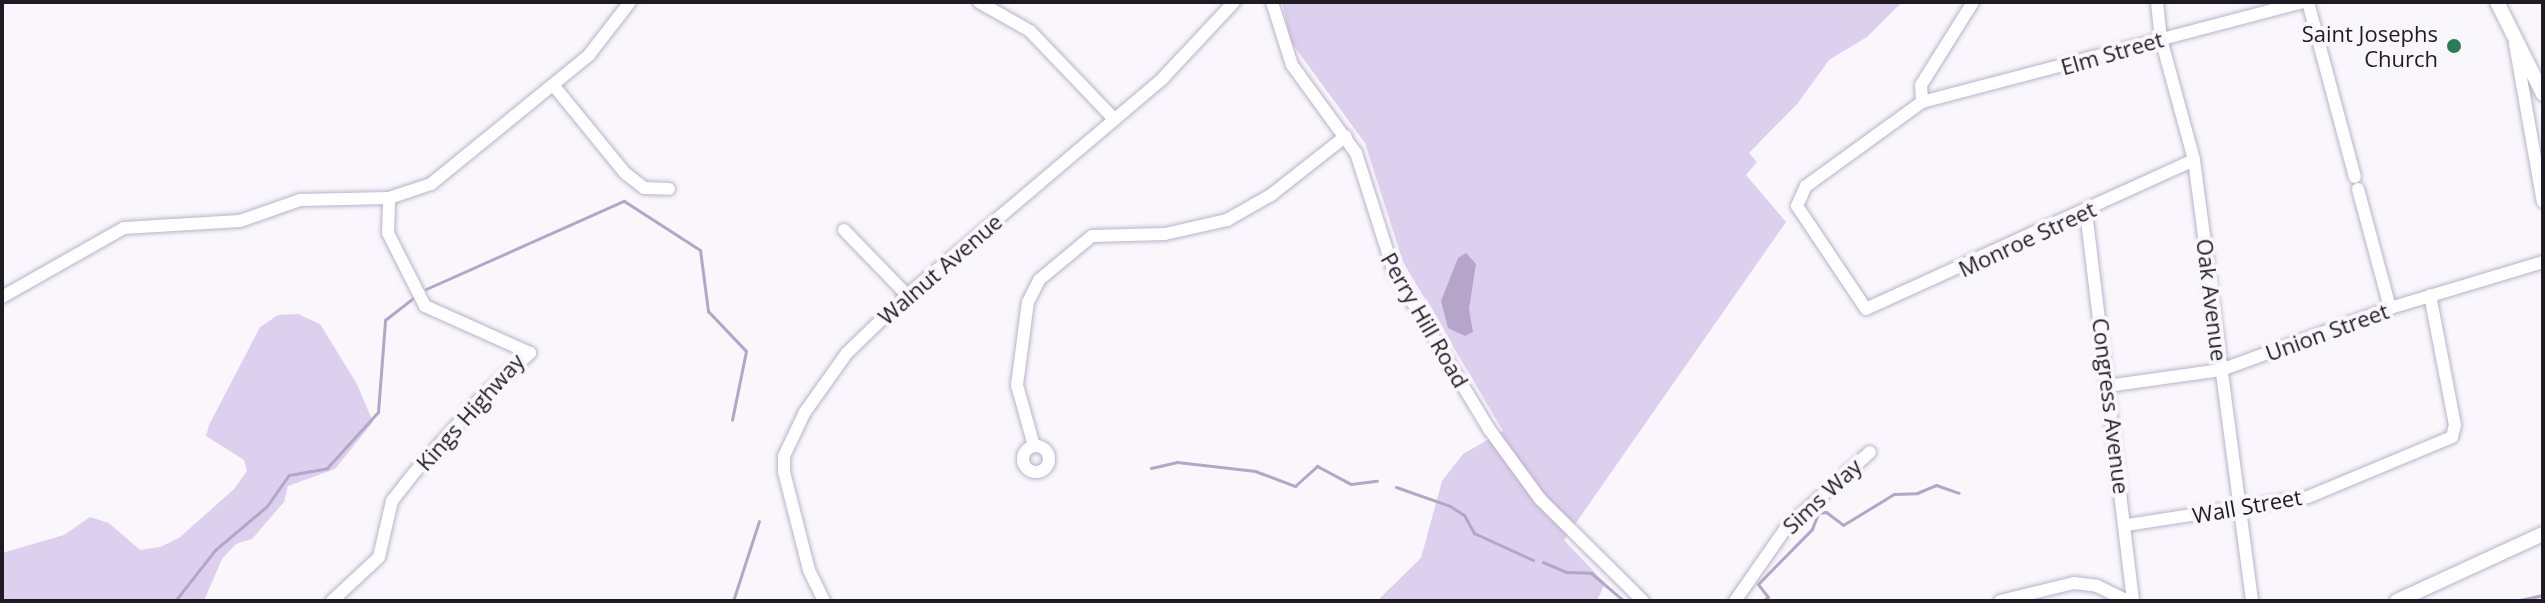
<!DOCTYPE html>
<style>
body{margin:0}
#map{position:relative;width:2545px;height:603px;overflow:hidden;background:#f9f7fc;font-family:"Open Sans",sans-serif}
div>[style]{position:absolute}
.green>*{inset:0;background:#ddd0ef}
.water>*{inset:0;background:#b4a5c9}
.stream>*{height:3px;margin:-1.5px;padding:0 1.5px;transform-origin:1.5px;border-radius:1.5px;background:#b4a5c9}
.roads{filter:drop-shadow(0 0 2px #bbb2c9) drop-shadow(0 0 2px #bbb2c9)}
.minor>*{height:12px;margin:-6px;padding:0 6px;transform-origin:6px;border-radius:6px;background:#fff}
.minor>.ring{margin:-6px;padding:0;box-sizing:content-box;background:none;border:12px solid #fff;border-radius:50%}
.major>*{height:14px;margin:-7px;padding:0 7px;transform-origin:7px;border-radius:7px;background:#fff}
.dots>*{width:22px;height:22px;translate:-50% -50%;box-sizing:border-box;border:4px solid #f9f7fc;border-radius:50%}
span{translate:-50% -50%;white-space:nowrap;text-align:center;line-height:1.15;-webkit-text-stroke:8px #f9f7fc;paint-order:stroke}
.poi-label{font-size:22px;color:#1f1b24}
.right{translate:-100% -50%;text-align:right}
.street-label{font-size:22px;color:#1f1b24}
.frame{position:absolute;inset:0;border:4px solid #1f1b24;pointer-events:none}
</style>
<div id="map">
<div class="green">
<div style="clip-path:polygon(1282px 2px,1902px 2px,1867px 37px,1829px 60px,1798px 103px,1749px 153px,1757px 162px,1746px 175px,1786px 222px,1564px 540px,1605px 583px,1597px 601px,1377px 601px,1421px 558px,1442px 481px,1463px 454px,1503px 431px,1403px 262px,1365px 143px,1291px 42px)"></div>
<div style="clip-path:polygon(298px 314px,320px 324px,357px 384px,373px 422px,335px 469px,288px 486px,284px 502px,252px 539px,236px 544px,222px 559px,204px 601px,2px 601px,2px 553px,64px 535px,90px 517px,109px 523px,140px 550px,160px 547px,179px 538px,234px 489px,247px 471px,244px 460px,206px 436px,209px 425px,260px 327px,278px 315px)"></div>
</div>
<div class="water">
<div style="clip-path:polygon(1466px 253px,1476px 264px,1469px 309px,1473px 332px,1465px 336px,1448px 328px,1441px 301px,1458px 258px)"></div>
</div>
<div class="stream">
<div style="left:426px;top:289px;width:217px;rotate:-24deg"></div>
<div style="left:624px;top:201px;width:90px;rotate:32.8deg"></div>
<div style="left:700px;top:250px;width:62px;rotate:82.5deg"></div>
<div style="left:708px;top:311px;width:55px;rotate:46.5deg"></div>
<div style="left:746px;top:351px;width:70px;rotate:101.5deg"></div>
<div style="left:1151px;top:468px;width:27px;rotate:-13deg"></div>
<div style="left:1177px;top:462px;width:79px;rotate:6.6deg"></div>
<div style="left:1255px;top:471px;width:43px;rotate:20.6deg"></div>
<div style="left:1295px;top:486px;width:30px;rotate:-42deg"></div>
<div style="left:1317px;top:466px;width:38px;rotate:28deg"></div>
<div style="left:1351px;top:484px;width:26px;rotate:-7deg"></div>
<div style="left:1396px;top:487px;width:57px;rotate:19.4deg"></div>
<div style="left:1450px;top:506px;width:17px;rotate:33deg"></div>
<div style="left:1464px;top:515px;width:21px;rotate:61deg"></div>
<div style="left:1474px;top:533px;width:65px;rotate:24.6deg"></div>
<div style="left:1543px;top:562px;width:25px;rotate:23deg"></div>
<div style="left:1566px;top:572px;width:25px;rotate:2deg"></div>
<div style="left:1591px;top:573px;width:43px;rotate:40.3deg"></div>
<div style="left:175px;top:601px;width:65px;rotate:-51.9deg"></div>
<div style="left:215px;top:550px;width:68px;rotate:-40.2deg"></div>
<div style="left:267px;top:506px;width:38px;rotate:-55deg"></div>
<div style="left:289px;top:475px;width:39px;rotate:-10deg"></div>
<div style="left:327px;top:468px;width:76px;rotate:-47.7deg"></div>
<div style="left:378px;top:412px;width:92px;rotate:-85.6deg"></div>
<div style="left:385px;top:320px;width:36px;rotate:-38deg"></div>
<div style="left:733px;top:601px;width:84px;rotate:-72deg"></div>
<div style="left:1763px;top:601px;width:6px;rotate:-39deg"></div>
<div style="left:1768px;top:597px;width:16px;rotate:-128deg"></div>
<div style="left:1758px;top:584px;width:77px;rotate:-45.5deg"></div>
<div style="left:1812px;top:529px;width:17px;rotate:-69deg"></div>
<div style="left:1818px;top:513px;width:8px;rotate:-7deg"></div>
<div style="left:1826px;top:512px;width:21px;rotate:37deg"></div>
<div style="left:1843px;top:525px;width:60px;rotate:-31.3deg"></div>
<div style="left:1894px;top:494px;width:23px;rotate:-2deg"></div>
<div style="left:1917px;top:493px;width:21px;rotate:-23deg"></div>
<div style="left:1936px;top:485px;width:24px;rotate:19deg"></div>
<div style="left:2515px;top:601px;width:29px;rotate:-12deg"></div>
</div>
<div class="roads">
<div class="minor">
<div style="left:979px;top:2px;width:59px;rotate:29.6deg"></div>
<div style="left:1030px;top:31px;width:120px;rotate:46.3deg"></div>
<div style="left:1272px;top:2px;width:66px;rotate:72.4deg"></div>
<div style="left:1292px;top:65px;width:109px;rotate:54deg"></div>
<div style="left:1356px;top:153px;width:125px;rotate:72.3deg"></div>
<div style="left:1394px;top:272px;width:184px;rotate:58.8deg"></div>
<div style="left:1489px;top:429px;width:87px;rotate:53.9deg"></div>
<div style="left:1540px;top:499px;width:145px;rotate:44.7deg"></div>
<div style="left:2157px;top:2px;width:37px;rotate:84deg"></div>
<div style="left:2161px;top:39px;width:125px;rotate:74.7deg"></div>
<div style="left:2194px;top:160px;width:445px;rotate:82.5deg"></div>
<div style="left:2308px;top:2px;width:181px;rotate:75deg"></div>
<div style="left:2515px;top:44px;width:160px;rotate:80deg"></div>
<div style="left:554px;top:86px;width:112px;rotate:50.8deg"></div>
<div style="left:625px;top:173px;width:24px;rotate:38deg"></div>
<div style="left:644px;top:188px;width:25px;rotate:2deg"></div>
<div style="left:1922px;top:102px;width:17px;rotate:-93deg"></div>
<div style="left:1921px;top:85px;width:98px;rotate:-57.9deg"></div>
<div style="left:2194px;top:160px;width:360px;rotate:155.6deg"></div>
<div style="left:1866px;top:309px;width:124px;rotate:-123.8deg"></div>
<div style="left:1797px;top:206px;width:22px;rotate:-66deg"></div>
<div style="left:1806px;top:186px;width:143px;rotate:-35.9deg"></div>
<div style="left:1922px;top:102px;width:393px;rotate:-14.7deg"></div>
<div style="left:2358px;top:189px;width:123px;rotate:74.9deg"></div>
<div style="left:2086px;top:212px;width:392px;rotate:83.1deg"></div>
<div style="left:844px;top:230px;width:91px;rotate:45.9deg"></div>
<div style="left:2px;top:297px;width:140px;rotate:-29.5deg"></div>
<div style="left:124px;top:228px;width:116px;rotate:-3.5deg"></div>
<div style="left:240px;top:221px;width:64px;rotate:-19.3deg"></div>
<div style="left:300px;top:200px;width:89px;rotate:-1.3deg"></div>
<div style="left:389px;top:198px;width:44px;rotate:-18.4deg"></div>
<div style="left:431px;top:184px;width:204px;rotate:-39.2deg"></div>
<div style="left:589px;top:55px;width:67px;rotate:-52.3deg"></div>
<div style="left:2107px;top:386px;width:115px;rotate:-8deg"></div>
<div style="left:2221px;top:370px;width:180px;rotate:-20.1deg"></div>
<div style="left:2390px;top:308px;width:160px;rotate:-16.7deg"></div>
<div class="ring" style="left:1023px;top:446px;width:14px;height:14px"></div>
<div style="left:1034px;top:446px;width:63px;rotate:-105.6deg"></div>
<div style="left:1017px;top:385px;width:84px;rotate:-82.5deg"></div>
<div style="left:1028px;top:302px;width:25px;rotate:-63deg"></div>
<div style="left:1039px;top:280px;width:69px;rotate:-39.7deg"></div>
<div style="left:1092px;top:236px;width:73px;rotate:-1.6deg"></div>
<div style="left:1165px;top:234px;width:64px;rotate:-12.7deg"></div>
<div style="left:1227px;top:220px;width:51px;rotate:-29.6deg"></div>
<div style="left:1271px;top:195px;width:95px;rotate:-38.2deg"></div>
<div style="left:2127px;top:525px;width:183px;rotate:-8.8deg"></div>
<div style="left:2308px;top:497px;width:156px;rotate:-22.6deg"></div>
<div style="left:2452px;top:437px;width:12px;rotate:-76deg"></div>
<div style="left:2455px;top:425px;width:132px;rotate:-100.9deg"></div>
<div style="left:332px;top:601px;width:64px;rotate:-43.1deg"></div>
<div style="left:379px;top:557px;width:57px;rotate:-76.9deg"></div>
<div style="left:392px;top:501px;width:34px;rotate:-52deg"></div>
<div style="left:413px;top:474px;width:105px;rotate:-48.1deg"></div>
<div style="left:483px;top:396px;width:64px;rotate:-42.5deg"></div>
<div style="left:530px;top:353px;width:115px;rotate:-155.9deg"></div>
<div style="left:425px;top:306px;width:82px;rotate:-116.9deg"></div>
<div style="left:388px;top:233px;width:35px;rotate:-88deg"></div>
<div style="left:824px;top:601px;width:34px;rotate:-116deg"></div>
<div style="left:809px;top:570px;width:101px;rotate:-104.3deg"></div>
<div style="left:784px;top:472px;width:16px;rotate:-90deg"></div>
<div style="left:784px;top:456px;width:49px;rotate:-64.5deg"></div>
<div style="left:805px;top:412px;width:72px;rotate:-54.6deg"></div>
<div style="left:847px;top:353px;width:79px;rotate:-44deg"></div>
<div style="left:904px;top:298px;width:340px;rotate:-40.3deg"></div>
<div style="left:1163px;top:78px;width:104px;rotate:-46.9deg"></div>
<div style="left:1735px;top:601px;width:89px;rotate:-55.1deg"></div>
<div style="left:1786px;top:528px;width:113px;rotate:-42.1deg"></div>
<div style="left:2000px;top:601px;width:76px;rotate:-13.7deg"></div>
<div style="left:2074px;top:583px;width:23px;rotate:7deg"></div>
<div style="left:2097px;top:586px;width:34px;rotate:26deg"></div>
</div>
<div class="major">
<div style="left:2497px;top:2px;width:103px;rotate:63.4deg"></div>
<div style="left:2397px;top:601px;width:161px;rotate:-24.7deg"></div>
</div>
</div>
<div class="dots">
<div style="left:2454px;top:46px;background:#267e52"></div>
</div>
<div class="poi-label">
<span class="right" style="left:2438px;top:46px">Saint Josephs<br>Church</span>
</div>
<div class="street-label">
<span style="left:2112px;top:53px;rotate:-16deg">Elm Street</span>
<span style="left:2027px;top:239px;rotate:-25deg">Monroe Street</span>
<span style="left:940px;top:269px;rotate:-41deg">Walnut Avenue</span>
<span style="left:2212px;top:300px;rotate:83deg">Oak Avenue</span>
<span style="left:1425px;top:320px;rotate:60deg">Perry Hill Road</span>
<span style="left:2327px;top:332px;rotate:-20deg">Union Street</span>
<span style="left:2111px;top:406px;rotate:83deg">Congress Avenue</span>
<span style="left:470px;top:412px;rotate:-48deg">Kings Highway</span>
<span style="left:1822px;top:496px;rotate:-43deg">Sims Way</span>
<span style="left:2247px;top:506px;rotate:-10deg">Wall Street</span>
</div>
<div class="frame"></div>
</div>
